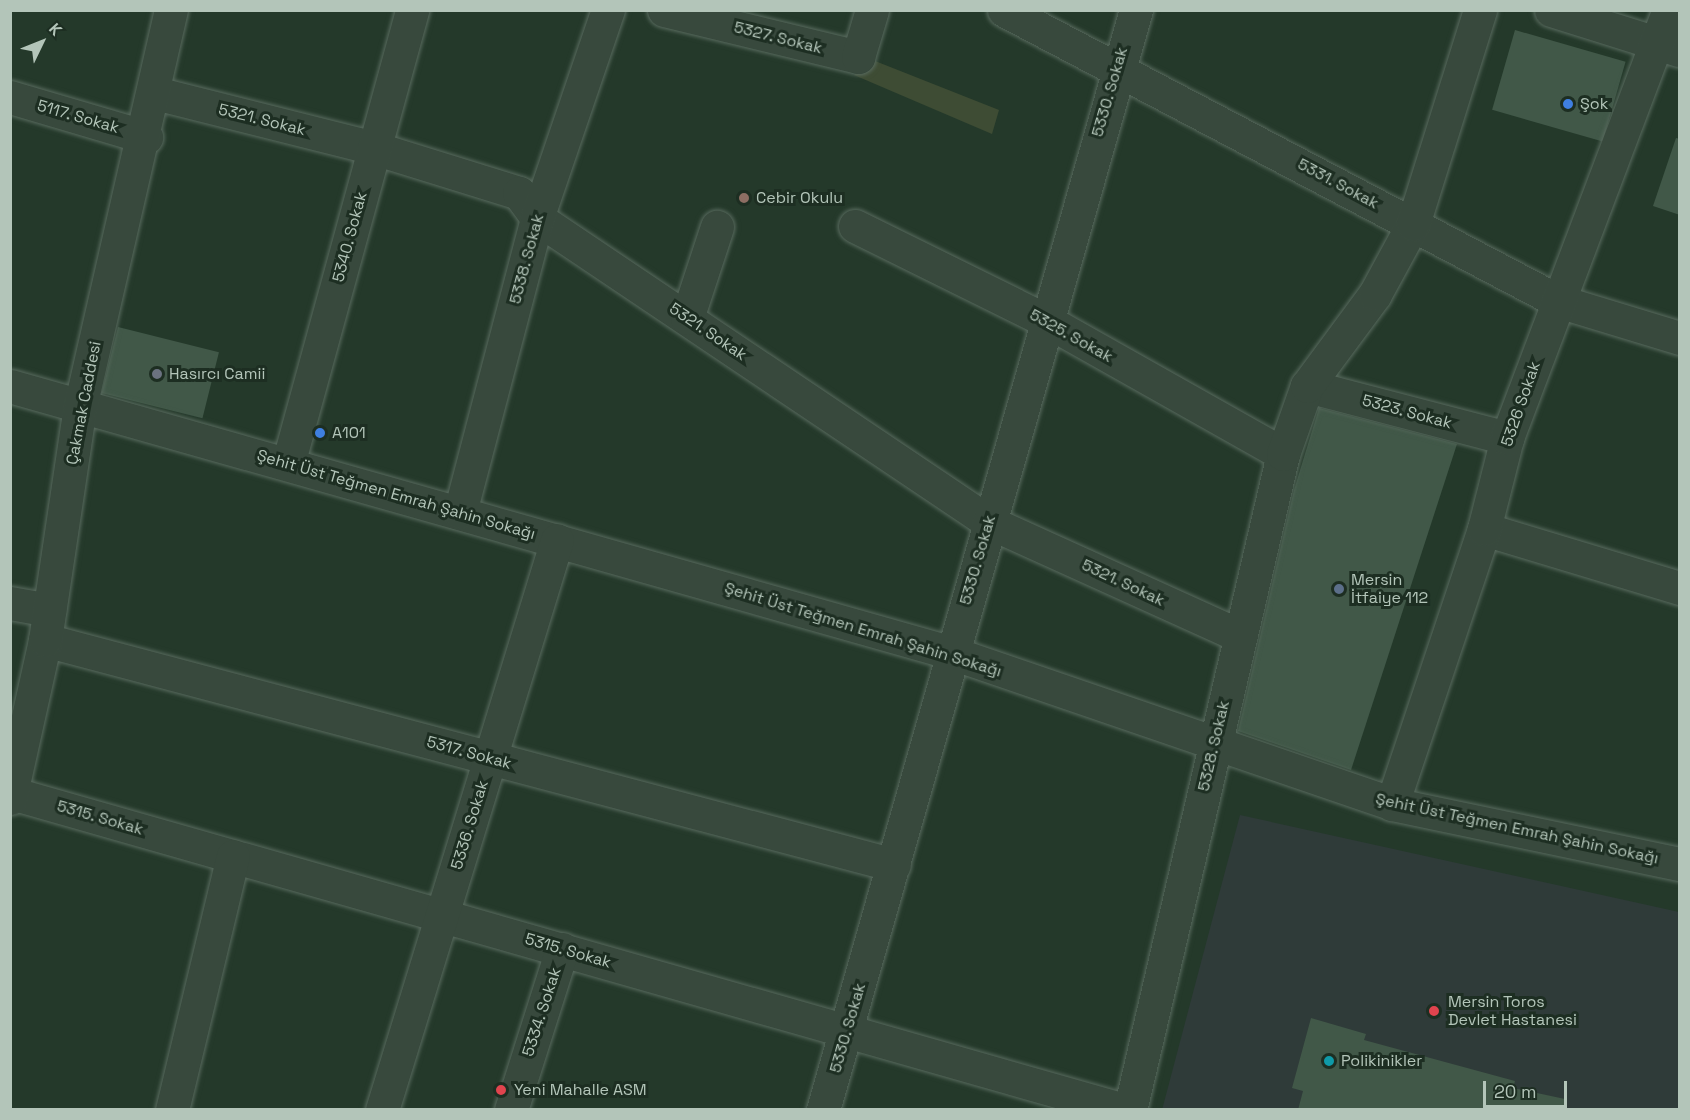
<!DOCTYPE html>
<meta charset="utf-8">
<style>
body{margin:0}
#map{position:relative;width:1690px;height:1120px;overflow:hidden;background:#24392a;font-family:"Space Grotesk",sans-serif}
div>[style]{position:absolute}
.medical>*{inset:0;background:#2f3b39}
.green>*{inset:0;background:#3e4c34}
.building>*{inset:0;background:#415848;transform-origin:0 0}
.roads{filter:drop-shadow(0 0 2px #586a5e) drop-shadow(0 0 2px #586a5e)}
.minor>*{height:33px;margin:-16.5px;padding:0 16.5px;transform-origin:16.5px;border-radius:16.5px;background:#38493d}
.dots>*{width:16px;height:16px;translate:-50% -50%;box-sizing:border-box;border:3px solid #1d2e22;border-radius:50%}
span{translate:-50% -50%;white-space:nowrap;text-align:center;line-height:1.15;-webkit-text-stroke:6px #1d2e22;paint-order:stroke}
.street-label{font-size:16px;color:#b3c5b9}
.poi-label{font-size:16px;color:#b3c5b9}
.left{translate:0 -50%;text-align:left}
.frame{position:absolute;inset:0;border:12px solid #b3c5b9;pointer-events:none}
.north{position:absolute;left:12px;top:12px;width:60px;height:60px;-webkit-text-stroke:4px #1d2e22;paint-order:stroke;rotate:47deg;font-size:16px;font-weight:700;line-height:24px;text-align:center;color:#b3c5b9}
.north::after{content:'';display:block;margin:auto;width:21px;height:27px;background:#b3c5b9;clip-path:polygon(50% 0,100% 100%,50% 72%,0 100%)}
.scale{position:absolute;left:1483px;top:1081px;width:84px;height:27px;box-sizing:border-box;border:3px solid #b3c5b9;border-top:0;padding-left:8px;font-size:18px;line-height:21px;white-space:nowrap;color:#b3c5b9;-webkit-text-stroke:4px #1d2e22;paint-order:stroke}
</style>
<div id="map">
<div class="medical">
<div style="clip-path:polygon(1240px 815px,1679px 912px,1679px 1109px,1162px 1110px)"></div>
</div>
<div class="green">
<div style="clip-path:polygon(870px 59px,999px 110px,992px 134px,854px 75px)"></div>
</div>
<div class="building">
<div style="left:1515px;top:30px;width:115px;height:83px;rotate:16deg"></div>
<div style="clip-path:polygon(1676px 138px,1680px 139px,1680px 215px,1653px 206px)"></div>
<div style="left:118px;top:327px;width:104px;height:68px;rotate:14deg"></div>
<div style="clip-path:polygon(1319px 408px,1457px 444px,1351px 770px,1238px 731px,1294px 490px)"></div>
<div style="clip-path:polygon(1311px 1018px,1366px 1034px,1364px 1040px,1515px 1081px,1513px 1088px,1565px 1099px,1564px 1110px,1298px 1110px,1303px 1091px,1292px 1088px)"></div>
</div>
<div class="roads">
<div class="minor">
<div style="left:664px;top:10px;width:200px;rotate:13.6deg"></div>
<div style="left:858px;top:57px;width:49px;rotate:-73.4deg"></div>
<div style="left:1004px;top:10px;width:626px;rotate:27.71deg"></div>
<div style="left:1558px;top:301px;width:127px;rotate:16.9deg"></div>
<div style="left:1551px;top:10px;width:134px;rotate:17.4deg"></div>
<div style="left:155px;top:93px;width:226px;rotate:14.1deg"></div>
<div style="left:374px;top:148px;width:152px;rotate:17.2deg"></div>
<div style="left:519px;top:193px;width:31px;rotate:54deg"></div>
<div style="left:537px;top:218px;width:545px;rotate:33.92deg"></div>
<div style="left:989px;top:522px;width:276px;rotate:24.4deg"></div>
<div style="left:10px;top:97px;width:142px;rotate:16.4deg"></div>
<div style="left:855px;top:226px;width:214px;rotate:26.3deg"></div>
<div style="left:1047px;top:321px;width:271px;rotate:29.4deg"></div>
<div style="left:687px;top:318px;width:96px;rotate:-71.8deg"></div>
<div style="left:10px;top:386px;width:979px;rotate:15.82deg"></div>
<div style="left:952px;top:653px;width:465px;rotate:18.9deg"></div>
<div style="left:1392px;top:804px;width:294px;rotate:11.8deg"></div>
<div style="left:1307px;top:386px;width:207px;rotate:14.6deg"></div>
<div style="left:288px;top:464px;width:471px;rotate:-74.7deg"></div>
<div style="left:460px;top:512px;width:304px;rotate:-75.3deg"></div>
<div style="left:537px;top:218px;width:220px;rotate:-71.2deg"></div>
<div style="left:1484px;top:529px;width:205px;rotate:16.8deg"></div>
<div style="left:10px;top:603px;width:40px;rotate:10deg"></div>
<div style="left:45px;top:640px;width:878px;rotate:14.84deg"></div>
<div style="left:11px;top:793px;width:1157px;rotate:15.9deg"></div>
<div style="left:10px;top:798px;width:162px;rotate:-77.5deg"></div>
<div style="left:45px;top:640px;width:236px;rotate:-81.5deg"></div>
<div style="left:80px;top:407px;width:407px;rotate:-77.1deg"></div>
<div style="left:1392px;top:804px;width:290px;rotate:-71.5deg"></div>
<div style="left:1484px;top:529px;width:94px;rotate:-75.8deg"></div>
<div style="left:1507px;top:438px;width:458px;rotate:-69.3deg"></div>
<div style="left:172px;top:1110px;width:261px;rotate:-76.5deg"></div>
<div style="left:382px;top:1110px;width:596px;rotate:-72.93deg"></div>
<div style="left:511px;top:1110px;width:169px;rotate:-72.4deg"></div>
<div style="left:823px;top:1110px;width:1144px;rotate:-74.12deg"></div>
<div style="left:1130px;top:1110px;width:674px;rotate:-76.87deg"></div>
<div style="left:1283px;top:454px;width:72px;rotate:-70.6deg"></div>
<div style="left:1307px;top:386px;width:114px;rotate:-53.5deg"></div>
<div style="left:1375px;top:294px;width:80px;rotate:-61.5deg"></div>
<div style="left:1413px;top:224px;width:224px;rotate:-72.6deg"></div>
</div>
</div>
<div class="dots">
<div style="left:1568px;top:104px;background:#3f7fe0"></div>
<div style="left:744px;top:198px;background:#8d6e63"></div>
<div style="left:157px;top:374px;background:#6b7280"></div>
<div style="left:320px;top:433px;background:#3f7fe0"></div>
<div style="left:1339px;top:589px;background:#5c6f8a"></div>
<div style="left:1434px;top:1011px;background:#e0444e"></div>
<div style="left:1329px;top:1061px;background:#0f9aa8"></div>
<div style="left:501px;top:1090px;background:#e0444e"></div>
</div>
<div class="street-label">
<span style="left:778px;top:38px;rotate:14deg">5327. Sokak</span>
<span style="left:1110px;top:92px;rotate:-74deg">5330. Sokak</span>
<span style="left:78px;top:117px;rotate:16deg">5117. Sokak</span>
<span style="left:262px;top:120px;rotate:14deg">5321. Sokak</span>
<span style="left:1338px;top:184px;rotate:28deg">5331. Sokak</span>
<span style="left:350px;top:237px;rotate:-75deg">5340. Sokak</span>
<span style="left:527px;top:259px;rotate:-75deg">5338. Sokak</span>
<span style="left:708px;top:332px;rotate:34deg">5321. Sokak</span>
<span style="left:1071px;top:336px;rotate:29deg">5325. Sokak</span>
<span style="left:84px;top:403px;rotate:-79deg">Çakmak Caddesi</span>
<span style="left:1521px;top:404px;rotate:-71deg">5326 Sokak</span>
<span style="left:1407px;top:412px;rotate:15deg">5323. Sokak</span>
<span style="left:396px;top:495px;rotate:16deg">Şehit Üst Teğmen Emrah Şahin Sokağı</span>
<span style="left:978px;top:560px;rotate:-74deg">5330. Sokak</span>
<span style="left:1123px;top:583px;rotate:25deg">5321. Sokak</span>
<span style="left:863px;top:630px;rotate:17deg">Şehit Üst Teğmen Emrah Şahin Sokağı</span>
<span style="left:1214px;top:746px;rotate:-77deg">5328. Sokak</span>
<span style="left:469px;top:753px;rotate:15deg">5317. Sokak</span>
<span style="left:100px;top:818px;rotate:16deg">5315. Sokak</span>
<span style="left:470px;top:825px;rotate:-73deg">5336. Sokak</span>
<span style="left:1517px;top:829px;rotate:12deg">Şehit Üst Teğmen Emrah Şahin Sokağı</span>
<span style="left:568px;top:951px;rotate:16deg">5315. Sokak</span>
<span style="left:542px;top:1012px;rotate:-72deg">5334. Sokak</span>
<span style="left:848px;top:1028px;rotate:-74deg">5330. Sokak</span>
</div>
<div class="poi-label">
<span class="left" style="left:1580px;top:104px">Şok</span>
<span class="left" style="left:756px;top:198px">Cebir Okulu</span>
<span class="left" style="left:169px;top:374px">Hasırcı Camii</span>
<span class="left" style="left:332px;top:433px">A101</span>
<span class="left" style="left:1351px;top:589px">Mersin<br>İtfaiye 112</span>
<span class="left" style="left:1448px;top:1011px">Mersin Toros<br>Devlet Hastanesi</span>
<span class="left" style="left:1341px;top:1061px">Polikinikler</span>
<span class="left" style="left:514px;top:1090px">Yeni Mahalle ASM</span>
</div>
<div class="frame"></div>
<div class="north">K</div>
<div class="scale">20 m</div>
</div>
